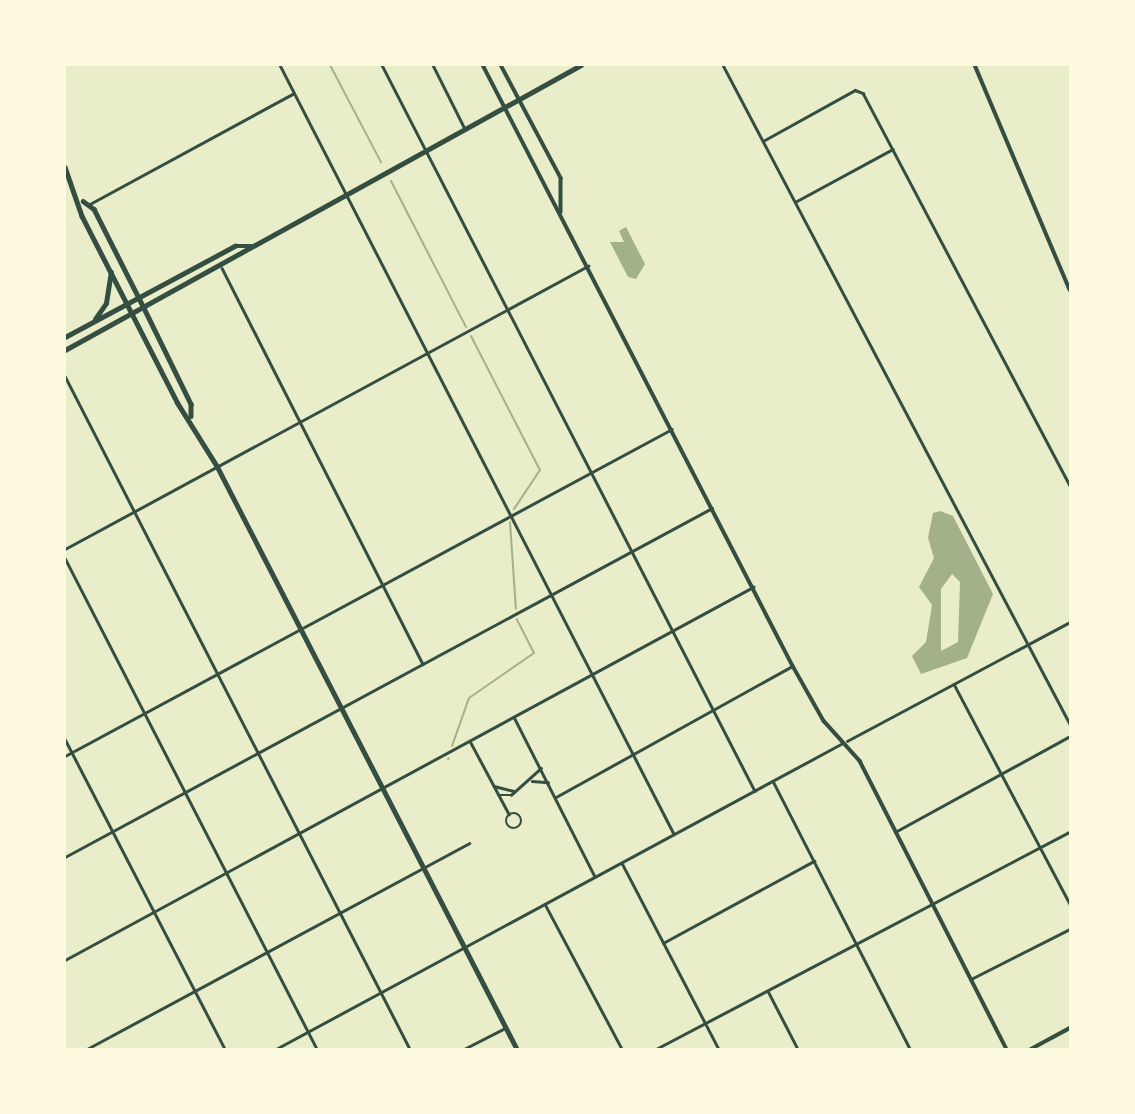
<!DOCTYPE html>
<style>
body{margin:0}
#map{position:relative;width:1135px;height:1114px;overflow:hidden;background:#e9edc9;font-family:"Fira Sans",sans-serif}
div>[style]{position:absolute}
.water>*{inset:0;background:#a3b18a}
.stream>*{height:2px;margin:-1px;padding:0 1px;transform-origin:1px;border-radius:1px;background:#a3b18a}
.minor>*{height:2.5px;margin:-1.25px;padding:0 1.25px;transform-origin:1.25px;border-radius:1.25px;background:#344e41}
.minor>.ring{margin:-1.25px;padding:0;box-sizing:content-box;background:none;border:2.5px solid #344e41;border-radius:50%}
.tertiary>*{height:3.5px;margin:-1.75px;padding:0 1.75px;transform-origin:1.75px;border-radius:1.75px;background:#344e41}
.secondary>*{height:3.5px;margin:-1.75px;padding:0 1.75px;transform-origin:1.75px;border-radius:1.75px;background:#344e41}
.trunk>*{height:4.5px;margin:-2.25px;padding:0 2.25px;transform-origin:2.25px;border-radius:2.25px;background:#344e41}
span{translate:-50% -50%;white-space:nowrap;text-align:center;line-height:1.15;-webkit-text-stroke:5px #fefae0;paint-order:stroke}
.frame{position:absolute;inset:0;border:66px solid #fefae0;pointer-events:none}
</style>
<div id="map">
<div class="water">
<div style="clip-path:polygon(626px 227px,645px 264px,636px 279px,628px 277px,610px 242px,624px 242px,619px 231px)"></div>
<div style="clip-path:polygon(evenodd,940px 511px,953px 516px,993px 594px,967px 658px,921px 674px,912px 656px,926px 642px,932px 605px,919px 587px,934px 558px,928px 538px,933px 513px,940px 511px,952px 574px,960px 582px,958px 642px,941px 651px,941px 589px,952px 574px)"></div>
</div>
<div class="stream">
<div style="left:330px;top:65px;width:110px;rotate:62.3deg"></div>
<div style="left:391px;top:181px;width:164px;rotate:62.8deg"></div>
<div style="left:471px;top:336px;width:151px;rotate:62.8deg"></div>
<div style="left:540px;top:470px;width:47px;rotate:123.7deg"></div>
<div style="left:510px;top:522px;width:87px;rotate:86.1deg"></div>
<div style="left:452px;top:746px;width:51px;rotate:-70.5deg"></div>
<div style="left:469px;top:698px;width:79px;rotate:-34.7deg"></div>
<div style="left:534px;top:653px;width:38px;rotate:-117deg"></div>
<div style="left:448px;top:759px;width:1px;rotate:-45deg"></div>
</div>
<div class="minor">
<div style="left:280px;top:65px;width:864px;rotate:62.87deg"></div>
<div style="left:382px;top:65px;width:816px;rotate:62.81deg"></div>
<div style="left:433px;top:65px;width:69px;rotate:63.4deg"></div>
<div style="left:723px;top:65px;width:745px;rotate:62.23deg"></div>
<div style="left:763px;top:141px;width:105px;rotate:-29deg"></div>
<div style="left:855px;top:90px;width:9px;rotate:21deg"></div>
<div style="left:863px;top:93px;width:444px;rotate:62.2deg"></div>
<div style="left:795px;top:202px;width:111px;rotate:-28.4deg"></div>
<div style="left:88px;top:205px;width:234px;rotate:-28.5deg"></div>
<div style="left:222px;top:268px;width:444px;rotate:63.1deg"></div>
<div style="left:65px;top:376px;width:756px;rotate:62.86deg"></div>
<div style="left:65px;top:549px;width:595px;rotate:-28.42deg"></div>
<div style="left:65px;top:558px;width:552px;rotate:62.83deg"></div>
<div style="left:954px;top:684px;width:249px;rotate:62.2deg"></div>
<div style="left:514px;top:717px;width:179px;rotate:63.1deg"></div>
<div style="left:65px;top:739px;width:349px;rotate:62.7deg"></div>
<div style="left:470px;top:741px;width:83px;rotate:61.9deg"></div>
<div style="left:847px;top:741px;width:253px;rotate:-28.1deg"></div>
<div style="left:65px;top:756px;width:689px;rotate:-28.31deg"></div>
<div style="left:532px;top:781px;width:16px;rotate:4deg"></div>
<div style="left:773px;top:781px;width:301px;rotate:62.9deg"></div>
<div style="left:494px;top:786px;width:21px;rotate:14deg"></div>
<div style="left:498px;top:795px;width:13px"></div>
<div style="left:511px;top:795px;width:40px;rotate:-42deg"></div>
<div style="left:556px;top:797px;width:270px;rotate:-29deg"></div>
<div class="ring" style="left:506px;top:813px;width:13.5px;height:13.5px"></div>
<div style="left:895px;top:832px;width:200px;rotate:-28.7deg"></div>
<div style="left:65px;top:857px;width:735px;rotate:-28.34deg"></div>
<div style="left:622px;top:863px;width:210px;rotate:62.5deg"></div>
<div style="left:545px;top:904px;width:164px;rotate:62deg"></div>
<div style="left:663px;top:943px;width:172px;rotate:-28.5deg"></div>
<div style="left:65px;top:960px;width:783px;rotate:-28.46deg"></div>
<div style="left:971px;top:979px;width:111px;rotate:-26.8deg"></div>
<div style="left:768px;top:991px;width:65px;rotate:62.7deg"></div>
<div style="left:87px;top:1049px;width:434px;rotate:-28.3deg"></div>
<div style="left:276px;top:1049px;width:642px;rotate:-28.36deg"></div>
<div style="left:464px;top:1049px;width:46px;rotate:-27.1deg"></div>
<div style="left:656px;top:1049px;width:467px;rotate:-27.7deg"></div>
</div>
<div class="tertiary">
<div style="left:483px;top:65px;width:676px;rotate:62.72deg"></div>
<div style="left:793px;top:666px;width:63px;rotate:60.6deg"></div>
<div style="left:824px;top:721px;width:54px;rotate:48deg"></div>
<div style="left:860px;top:761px;width:323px;rotate:63deg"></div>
<div style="left:501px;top:65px;width:128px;rotate:62deg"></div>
<div style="left:561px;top:178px;width:34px;rotate:90deg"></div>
<div style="left:1031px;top:1049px;width:44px;rotate:-28.3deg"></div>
</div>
<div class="secondary">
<div style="left:975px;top:65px;width:244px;rotate:67.1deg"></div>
</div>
<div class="trunk">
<div style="left:65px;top:167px;width:52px;rotate:70.9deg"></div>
<div style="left:82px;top:216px;width:209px;rotate:62.9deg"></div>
<div style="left:177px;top:402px;width:75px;rotate:58deg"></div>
<div style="left:217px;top:466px;width:656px;rotate:62.77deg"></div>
<div style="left:83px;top:201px;width:14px;rotate:36deg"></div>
<div style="left:94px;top:209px;width:111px;rotate:63.2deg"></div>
<div style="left:144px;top:308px;width:107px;rotate:63.9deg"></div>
<div style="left:191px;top:404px;width:12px;rotate:90deg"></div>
<div style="left:95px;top:319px;width:19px;rotate:-55deg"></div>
<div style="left:106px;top:303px;width:31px;rotate:-81deg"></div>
<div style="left:65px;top:337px;width:193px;rotate:-28.2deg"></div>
<div style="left:235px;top:246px;width:16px"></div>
<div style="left:65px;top:350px;width:589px;rotate:-28.91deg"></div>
</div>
<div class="frame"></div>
</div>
